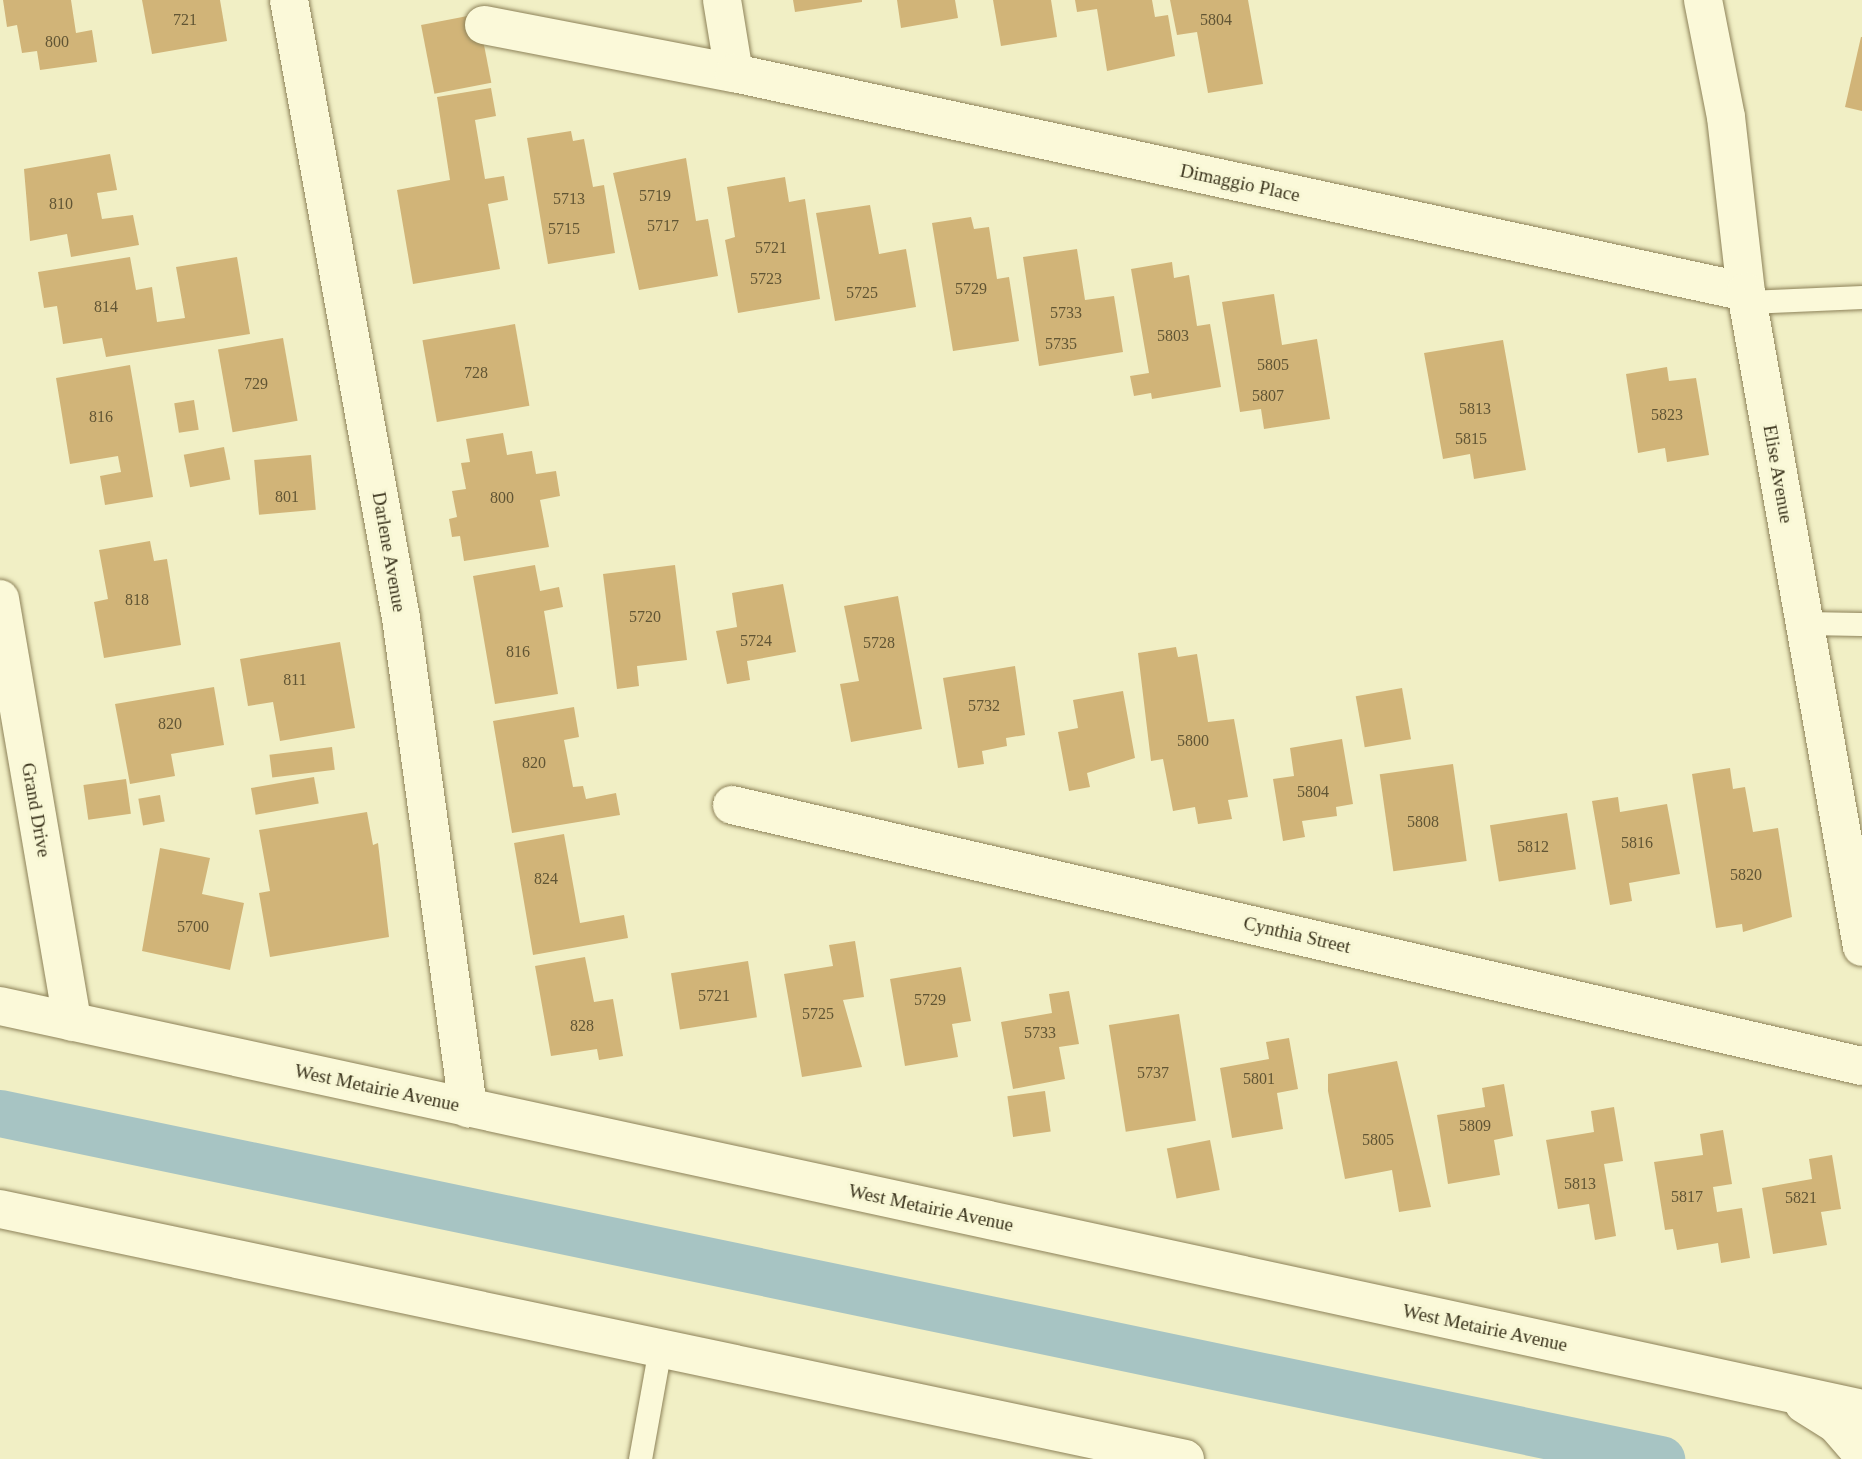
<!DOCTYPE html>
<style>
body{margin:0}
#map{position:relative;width:1862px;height:1459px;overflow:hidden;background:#f1efc5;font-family:Georgia,serif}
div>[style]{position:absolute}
.canal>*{height:47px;margin:-23.5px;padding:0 23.5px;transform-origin:23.5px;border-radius:23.5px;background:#a7c4c3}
.building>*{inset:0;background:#d1b478;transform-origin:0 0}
.roads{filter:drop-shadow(0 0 2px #8d8259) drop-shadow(0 0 2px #8d8259)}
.lane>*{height:23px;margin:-11.5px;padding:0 11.5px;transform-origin:11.5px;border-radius:11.5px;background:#fbf9d9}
.street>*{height:38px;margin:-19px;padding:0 19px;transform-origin:19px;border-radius:19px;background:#fbf9d9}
.secondary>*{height:38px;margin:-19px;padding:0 19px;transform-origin:19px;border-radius:19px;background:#fbf9d9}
span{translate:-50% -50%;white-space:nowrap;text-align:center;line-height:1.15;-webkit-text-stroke:6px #f8f7d5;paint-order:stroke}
.number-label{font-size:16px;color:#615534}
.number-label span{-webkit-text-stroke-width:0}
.street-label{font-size:19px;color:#3c351e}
</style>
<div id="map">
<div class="canal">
<div style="left:0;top:1113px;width:1697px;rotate:11.77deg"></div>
</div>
<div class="building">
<div style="clip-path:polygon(3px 0,71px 0,76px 33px,92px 30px,97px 62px,40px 70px,37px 51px,22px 53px,17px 25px,7px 27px)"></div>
<div style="clip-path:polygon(142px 0,220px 0,227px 41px,152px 54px)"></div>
<div style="clip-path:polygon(793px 0,862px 0,862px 2px,795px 12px)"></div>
<div style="clip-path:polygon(897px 0,955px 0,958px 18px,901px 28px)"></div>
<div style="clip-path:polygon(993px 0,1051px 0,1057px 37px,1001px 46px)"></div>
<div style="clip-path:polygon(1075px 0,1152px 0,1155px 17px,1168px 15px,1175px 56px,1107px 71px,1097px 9px,1077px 12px)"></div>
<div style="clip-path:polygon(1170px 0,1248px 0,1263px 84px,1208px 93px,1197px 32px,1177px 35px)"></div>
<div style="left:478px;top:14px;width:70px;height:58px;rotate:79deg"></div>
<div style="clip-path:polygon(1861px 37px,1862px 37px,1862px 111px,1845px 107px)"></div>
<div style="clip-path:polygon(491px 88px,496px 116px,475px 120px,485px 179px,504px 176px,508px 200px,488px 204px,500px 269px,413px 284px,397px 190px,450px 180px,437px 97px)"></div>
<div style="clip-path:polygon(571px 131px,573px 141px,584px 139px,593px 187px,604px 185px,615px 253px,548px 264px,527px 138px)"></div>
<div style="clip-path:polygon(110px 154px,117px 190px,97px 193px,102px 219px,133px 215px,139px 245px,71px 257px,67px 234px,30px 241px,24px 169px)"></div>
<div style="clip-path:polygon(686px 158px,696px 221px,708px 219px,718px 276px,639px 290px,613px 173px)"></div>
<div style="clip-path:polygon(785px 177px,789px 202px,805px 199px,820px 299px,738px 313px,725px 240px,735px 237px,727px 187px)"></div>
<div style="clip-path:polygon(870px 205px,879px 254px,906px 249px,916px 307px,835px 321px,816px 213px)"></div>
<div style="clip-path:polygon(971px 217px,974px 229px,989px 227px,997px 279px,1009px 277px,1019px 341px,953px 351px,932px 223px)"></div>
<div style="clip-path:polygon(1077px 249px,1085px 300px,1114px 296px,1123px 352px,1039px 366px,1023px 257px)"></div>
<div style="clip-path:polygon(130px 257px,136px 290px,152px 287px,157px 322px,185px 318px,176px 267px,237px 257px,250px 334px,106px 357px,102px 338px,63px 344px,57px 306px,44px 308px,38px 272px)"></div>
<div style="clip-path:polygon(1172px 262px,1174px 278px,1189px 275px,1197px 326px,1210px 324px,1221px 387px,1152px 399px,1151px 393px,1134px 396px,1130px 376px,1149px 373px,1131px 269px)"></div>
<div style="clip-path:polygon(1274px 294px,1282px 345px,1317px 339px,1330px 419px,1264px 429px,1261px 409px,1240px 412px,1222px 302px)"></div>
<div style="left:515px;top:324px;width:83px;height:94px;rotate:80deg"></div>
<div style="left:283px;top:338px;width:84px;height:66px;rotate:80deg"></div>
<div style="clip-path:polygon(1503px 340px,1526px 470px,1474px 479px,1470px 454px,1443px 459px,1424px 353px)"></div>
<div style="clip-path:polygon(130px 365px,153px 497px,105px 505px,100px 476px,121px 472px,118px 456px,70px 464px,56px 378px)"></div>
<div style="clip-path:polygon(1667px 367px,1669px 381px,1696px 378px,1709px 455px,1667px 462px,1665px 448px,1638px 453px,1626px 374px)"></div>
<div style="left:194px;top:400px;width:30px;height:20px;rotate:81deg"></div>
<div style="clip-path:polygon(503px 433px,507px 455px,532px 451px,536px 474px,556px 471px,560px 496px,540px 500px,549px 547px,464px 561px,460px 536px,452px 537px,449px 519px,457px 517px,452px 491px,466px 489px,461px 463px,470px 462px,466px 439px)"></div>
<div style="left:224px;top:447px;width:33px;height:41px;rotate:79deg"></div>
<div style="left:311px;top:455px;width:55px;height:57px;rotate:85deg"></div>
<div style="clip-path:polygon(150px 541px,154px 561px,167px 559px,181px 645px,104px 658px,94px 602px,108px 599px,99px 550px)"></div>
<div style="clip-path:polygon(535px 565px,540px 591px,559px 587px,563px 607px,544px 611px,558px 694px,495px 704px,473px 576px)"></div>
<div style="clip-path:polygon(675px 565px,687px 660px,637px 666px,639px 686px,617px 689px,603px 574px)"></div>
<div style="clip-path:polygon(783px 584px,796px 652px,747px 661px,750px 680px,727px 684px,716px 631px,737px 627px,732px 593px)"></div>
<div style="clip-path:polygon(898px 596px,922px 729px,851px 742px,840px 684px,859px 681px,844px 606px)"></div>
<div style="clip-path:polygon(340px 642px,355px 728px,280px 741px,273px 702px,248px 706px,240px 659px)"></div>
<div style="clip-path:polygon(1176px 647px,1178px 657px,1197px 654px,1208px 722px,1234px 719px,1248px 797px,1228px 800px,1232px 819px,1198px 824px,1195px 807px,1173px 811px,1163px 759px,1151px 761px,1138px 653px)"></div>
<div style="clip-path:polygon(1015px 666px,1025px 735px,1006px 738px,1007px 746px,982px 751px,984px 764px,958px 768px,943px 678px)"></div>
<div style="clip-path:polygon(214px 687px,224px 745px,171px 754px,175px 776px,130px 784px,115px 704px)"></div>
<div style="left:1402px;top:688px;width:52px;height:47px;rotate:80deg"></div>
<div style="clip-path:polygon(1123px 691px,1135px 758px,1087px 773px,1090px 787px,1069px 791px,1058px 732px,1078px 728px,1073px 700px)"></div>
<div style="clip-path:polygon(574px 707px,579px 737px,564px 740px,573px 787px,583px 786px,586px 799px,616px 793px,620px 815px,512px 833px,493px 721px)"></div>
<div style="clip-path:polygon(1342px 739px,1353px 804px,1336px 807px,1337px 816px,1302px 821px,1305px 837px,1283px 841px,1273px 779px,1294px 776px,1290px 748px)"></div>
<div style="left:332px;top:747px;width:23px;height:63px;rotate:83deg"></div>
<div style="left:1453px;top:764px;width:98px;height:74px;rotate:82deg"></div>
<div style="clip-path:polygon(1730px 768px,1733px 789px,1745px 787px,1753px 832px,1778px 828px,1792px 917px,1743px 932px,1742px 924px,1716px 928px,1692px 774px)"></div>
<div style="left:314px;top:777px;width:27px;height:64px;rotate:80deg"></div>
<div style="left:126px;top:779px;width:35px;height:43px;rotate:82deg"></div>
<div style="left:160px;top:795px;width:27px;height:22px;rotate:80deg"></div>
<div style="clip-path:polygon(1618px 797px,1620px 812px,1667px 804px,1680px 874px,1629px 883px,1632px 901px,1610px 905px,1592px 801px)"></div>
<div style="clip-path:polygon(367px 812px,373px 845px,378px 843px,389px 937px,270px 957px,259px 893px,270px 891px,259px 830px)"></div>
<div style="left:1567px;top:813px;width:57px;height:78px;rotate:81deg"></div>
<div style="clip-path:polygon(564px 834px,580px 923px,624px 915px,628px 938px,533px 955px,514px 843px)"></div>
<div style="clip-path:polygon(160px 848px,210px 858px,202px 894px,244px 903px,230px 970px,142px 951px)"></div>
<div style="clip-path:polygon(855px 941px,864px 997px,843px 1000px,862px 1067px,802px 1077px,784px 974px,833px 966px,829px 945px)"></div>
<div style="clip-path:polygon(585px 957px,594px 1002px,613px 999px,623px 1056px,599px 1060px,597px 1049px,551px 1056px,535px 966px)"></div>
<div style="left:748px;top:961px;width:57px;height:78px;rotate:81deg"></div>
<div style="clip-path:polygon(961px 967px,971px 1021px,952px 1024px,958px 1057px,905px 1066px,890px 979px)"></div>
<div style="clip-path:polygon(1069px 991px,1079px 1044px,1059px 1047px,1065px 1079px,1013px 1089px,1001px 1022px,1052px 1013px,1049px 994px)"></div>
<div style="left:1179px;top:1014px;width:108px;height:71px;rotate:81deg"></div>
<div style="clip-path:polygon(1289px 1038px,1298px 1089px,1277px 1093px,1283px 1129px,1232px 1138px,1220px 1068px,1269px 1059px,1266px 1042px)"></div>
<div style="clip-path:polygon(1397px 1061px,1431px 1207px,1399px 1212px,1392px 1170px,1345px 1179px,1328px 1091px,1328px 1074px)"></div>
<div style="clip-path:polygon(1504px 1084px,1513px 1136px,1494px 1140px,1500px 1175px,1448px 1184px,1437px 1115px,1485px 1107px,1482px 1088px)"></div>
<div style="left:1045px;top:1091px;width:41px;height:38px;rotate:82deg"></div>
<div style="clip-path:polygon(1614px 1107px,1623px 1161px,1604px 1164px,1616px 1236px,1595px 1240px,1589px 1204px,1558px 1209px,1546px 1140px,1594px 1132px,1591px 1111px)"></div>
<div style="clip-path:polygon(1723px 1130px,1732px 1184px,1713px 1187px,1717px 1212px,1742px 1208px,1750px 1258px,1721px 1263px,1718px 1243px,1677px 1250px,1673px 1229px,1665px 1230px,1654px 1162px,1703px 1155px,1700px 1134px)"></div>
<div style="left:1210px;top:1140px;width:51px;height:44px;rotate:79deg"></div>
<div style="clip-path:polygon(1832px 1155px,1841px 1209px,1821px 1212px,1827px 1245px,1773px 1254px,1762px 1188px,1812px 1179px,1809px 1159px)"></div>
</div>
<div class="roads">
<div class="lane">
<div style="left:1748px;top:302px;width:114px;rotate:-2.5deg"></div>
<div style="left:1805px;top:623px;width:57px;rotate:1deg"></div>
<div style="left:640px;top:1459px;width:113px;rotate:-79.8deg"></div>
</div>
<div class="street">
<div style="left:289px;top:0;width:628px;rotate:79.73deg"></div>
<div style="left:401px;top:618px;width:495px;rotate:82.2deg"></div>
<div style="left:722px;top:0;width:74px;rotate:80.7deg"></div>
<div style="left:484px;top:25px;width:255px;rotate:10.9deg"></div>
<div style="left:734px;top:73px;width:1035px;rotate:12.21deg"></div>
<div style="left:0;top:599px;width:429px;rotate:80.3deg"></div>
<div style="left:732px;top:805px;width:1160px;rotate:13.01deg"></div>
</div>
<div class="secondary">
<div style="left:1703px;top:0;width:119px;rotate:78.9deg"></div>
<div style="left:1726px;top:117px;width:176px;rotate:83.5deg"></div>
<div style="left:1746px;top:292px;width:665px;rotate:79.96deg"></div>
<div style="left:0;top:1006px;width:1905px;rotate:12.21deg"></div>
<div style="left:0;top:1209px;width:1211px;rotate:11.91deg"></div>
<div style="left:1804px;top:1404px;width:39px;rotate:32deg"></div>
<div style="left:1837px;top:1425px;width:38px;rotate:49deg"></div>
</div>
</div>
<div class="number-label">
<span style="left:185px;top:20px">721</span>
<span style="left:1216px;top:20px">5804</span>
<span style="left:57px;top:42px">800</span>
<span style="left:655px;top:196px">5719</span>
<span style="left:569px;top:199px">5713</span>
<span style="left:61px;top:204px">810</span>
<span style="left:663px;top:226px">5717</span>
<span style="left:564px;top:229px">5715</span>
<span style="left:771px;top:248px">5721</span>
<span style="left:766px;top:279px">5723</span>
<span style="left:971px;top:289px">5729</span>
<span style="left:862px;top:293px">5725</span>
<span style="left:106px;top:307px">814</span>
<span style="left:1066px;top:313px">5733</span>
<span style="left:1173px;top:336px">5803</span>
<span style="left:1061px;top:344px">5735</span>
<span style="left:1273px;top:365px">5805</span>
<span style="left:476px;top:373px">728</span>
<span style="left:256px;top:384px">729</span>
<span style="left:1268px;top:396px">5807</span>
<span style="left:1475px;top:409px">5813</span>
<span style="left:1667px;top:415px">5823</span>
<span style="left:101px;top:417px">816</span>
<span style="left:1471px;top:439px">5815</span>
<span style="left:287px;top:497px">801</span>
<span style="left:502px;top:498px">800</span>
<span style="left:137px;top:600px">818</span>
<span style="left:645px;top:617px">5720</span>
<span style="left:756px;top:641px">5724</span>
<span style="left:879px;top:643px">5728</span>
<span style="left:518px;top:652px">816</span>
<span style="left:295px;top:680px">811</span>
<span style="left:984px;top:706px">5732</span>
<span style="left:170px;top:724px">820</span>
<span style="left:1193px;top:741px">5800</span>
<span style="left:534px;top:763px">820</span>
<span style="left:1313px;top:792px">5804</span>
<span style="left:1423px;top:822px">5808</span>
<span style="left:1637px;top:843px">5816</span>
<span style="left:1533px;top:847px">5812</span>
<span style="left:1746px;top:875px">5820</span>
<span style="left:546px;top:879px">824</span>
<span style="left:193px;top:927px">5700</span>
<span style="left:714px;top:996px">5721</span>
<span style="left:930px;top:1000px">5729</span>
<span style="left:818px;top:1014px">5725</span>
<span style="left:582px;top:1026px">828</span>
<span style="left:1040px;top:1033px">5733</span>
<span style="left:1153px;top:1073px">5737</span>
<span style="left:1259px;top:1079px">5801</span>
<span style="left:1475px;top:1126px">5809</span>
<span style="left:1378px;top:1140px">5805</span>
<span style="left:1580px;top:1184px">5813</span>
<span style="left:1687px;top:1197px">5817</span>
<span style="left:1801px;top:1198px">5821</span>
</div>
<div class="street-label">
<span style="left:1240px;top:183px;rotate:12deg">Dimaggio Place</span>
<span style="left:1778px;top:474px;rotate:80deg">Elise Avenue</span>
<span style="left:389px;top:552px;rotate:80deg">Darlene Avenue</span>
<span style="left:36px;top:810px;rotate:80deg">Grand Drive</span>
<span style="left:1297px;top:935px;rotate:13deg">Cynthia Street</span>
<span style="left:377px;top:1088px;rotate:12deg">West Metairie Avenue</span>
<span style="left:931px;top:1208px;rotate:12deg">West Metairie Avenue</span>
<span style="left:1485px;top:1328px;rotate:12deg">West Metairie Avenue</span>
</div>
</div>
